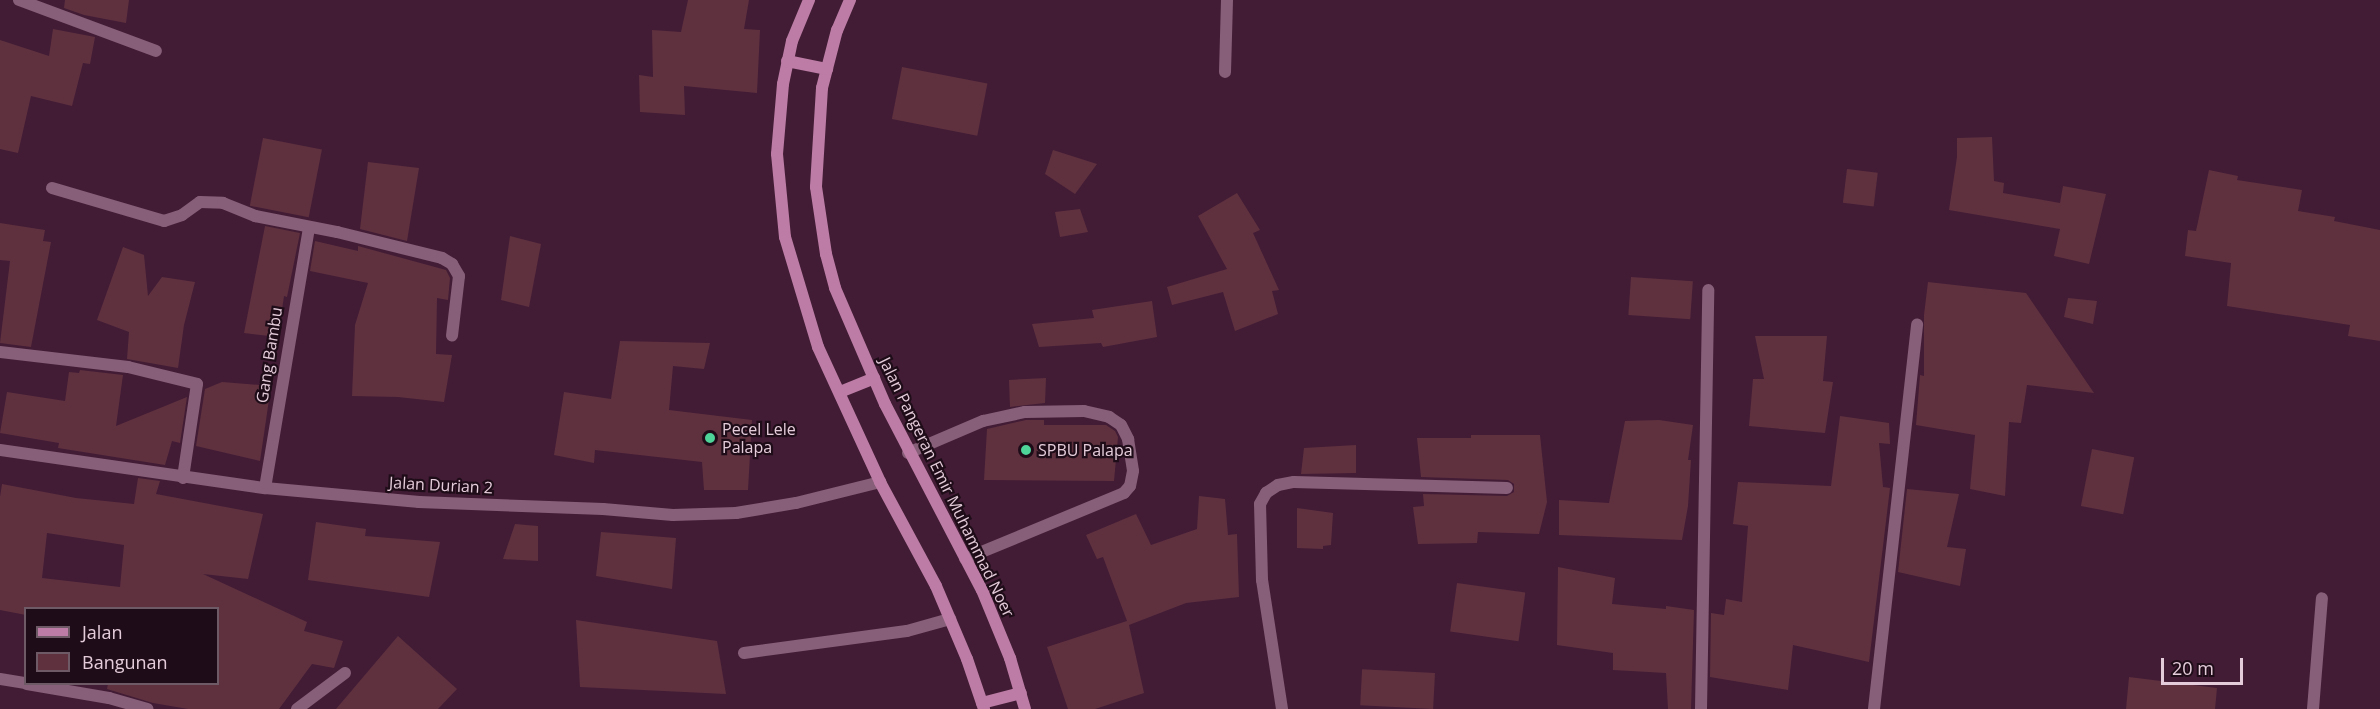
<!DOCTYPE html>
<style>
body{margin:0}
#map{position:relative;width:2380px;height:709px;overflow:hidden;background:#421c35;font-family:"Open Sans",sans-serif}
div>[style]{position:absolute}
.building>*{inset:0;background:#5f313f;transform-origin:0 0}
.service>*{height:12px;margin:-6px;padding:0 6px;transform-origin:6px;border-radius:6px;background:#885f79}
.minor>*{height:12px;margin:-6px;padding:0 6px;transform-origin:6px;border-radius:6px;background:#885f79}
.secondary>*{height:12px;margin:-6px;padding:0 6px;transform-origin:6px;border-radius:6px;background:#bc7ca5}
.dots>*{width:16px;height:16px;translate:-50% -50%;box-sizing:border-box;border:3px solid #1e0d18;border-radius:50%}
span{translate:-50% -50%;white-space:nowrap;text-align:center;line-height:1.15;-webkit-text-stroke:4.5px #1e0d18;paint-order:stroke}
.street-label{font-size:16px;color:#e5ccdb}
.poi-label{font-size:16px;color:#e5ccdb}
.left{translate:0 -50%;text-align:left}
.legend{position:absolute;left:24px;top:607px;width:195px;height:78px;box-sizing:border-box;background:#1e0d18;border:2px solid #6e5966;margin:0;padding:8px 10px;list-style:none;font-size:18px;color:#e5ccdb}
.legend li{display:flex;align-items:center;gap:12px;height:30px}
.legend b{width:30px;border:2px solid #6e5966}
.scale{position:absolute;left:2161px;top:658px;width:82px;height:27px;box-sizing:border-box;border:3px solid #e5ccdb;border-top:0;padding-left:8px;font-size:18px;line-height:21px;white-space:nowrap;color:#e5ccdb;-webkit-text-stroke:4px #1e0d18;paint-order:stroke}
</style>
<div id="map">
<div class="building">
<div style="clip-path:polygon(65px 0,129px 0,126px 23px,84px 15px,64px 8px)"></div>
<div style="clip-path:polygon(688px 0,749px 0,744px 29px,760px 30px,757px 93px,684px 86px,685px 115px,640px 112px,639px 75px,653px 77px,652px 30px,681px 32px)"></div>
<div style="clip-path:polygon(53px 29px,95px 37px,90px 64px,83px 63px,72px 106px,31px 96px,18px 153px,0 149px,0 40px,49px 56px)"></div>
<div style="left:902px;top:67px;width:87px;height:53px;rotate:11deg"></div>
<div style="clip-path:polygon(1992px 137px,1994px 181px,2004px 183px,2003px 193px,2060px 203px,2063px 186px,2106px 194px,2089px 264px,2054px 256px,2060px 229px,1949px 210px,1957px 157px,1957px 138px)"></div>
<div style="left:263px;top:138px;width:60px;height:69px;rotate:11deg"></div>
<div style="clip-path:polygon(1053px 150px,1097px 164px,1075px 194px,1045px 174px)"></div>
<div style="clip-path:polygon(368px 162px,419px 168px,407px 241px,360px 229px)"></div>
<div style="left:1847px;top:169px;width:31px;height:34px;rotate:7deg"></div>
<div style="clip-path:polygon(2209px 170px,2238px 176px,2237px 180px,2302px 190px,2298px 211px,2335px 217px,2334px 221px,2380px 230px,2380px 341px,2348px 336px,2350px 325px,2227px 306px,2231px 263px,2185px 256px,2188px 230px,2196px 231px)"></div>
<div style="clip-path:polygon(1237px 193px,1260px 230px,1253px 233px,1279px 290px,1272px 291px,1278px 314px,1235px 331px,1223px 292px,1172px 305px,1167px 287px,1227px 269px,1198px 216px)"></div>
<div style="clip-path:polygon(1080px 209px,1088px 232px,1060px 237px,1055px 212px)"></div>
<div style="clip-path:polygon(0 223px,45px 230px,43px 241px,51px 242px,31px 347px,0 343px,10px 261px,0 260px)"></div>
<div style="clip-path:polygon(265px 226px,300px 233px,287px 297px,284px 296px,278px 337px,244px 333px)"></div>
<div style="clip-path:polygon(510px 236px,541px 244px,529px 307px,501px 300px)"></div>
<div style="clip-path:polygon(315px 241px,358px 251px,358px 246px,446px 270px,450px 278px,448px 300px,437px 298px,436px 354px,452px 355px,444px 402px,398px 397px,352px 396px,355px 325px,368px 283px,310px 271px)"></div>
<div style="clip-path:polygon(123px 247px,144px 255px,148px 296px,162px 277px,195px 282px,184px 325px,178px 368px,127px 359px,129px 332px,97px 320px)"></div>
<div style="left:1631px;top:277px;width:62px;height:38px;rotate:4deg"></div>
<div style="clip-path:polygon(1928px 282px,2026px 293px,2094px 393px,2027px 385px,2021px 423px,2009px 422px,2005px 496px,1970px 489px,1975px 435px,1916px 425px,1920px 375px,1924px 376px,1924px 315px)"></div>
<div style="clip-path:polygon(2068px 298px,2097px 301px,2093px 324px,2064px 317px)"></div>
<div style="clip-path:polygon(1152px 301px,1157px 337px,1103px 347px,1101px 343px,1039px 347px,1032px 324px,1094px 318px,1092px 310px)"></div>
<div style="clip-path:polygon(1755px 336px,1827px 336px,1823px 381px,1833px 382px,1825px 433px,1749px 426px,1753px 379px,1764px 379px)"></div>
<div style="clip-path:polygon(620px 341px,710px 343px,704px 369px,673px 366px,669px 410px,752px 420px,748px 490px,704px 490px,702px 462px,595px 450px,594px 463px,554px 455px,564px 392px,611px 399px)"></div>
<div style="clip-path:polygon(80px 370px,123px 375px,116px 426px,187px 397px,180px 443px,172px 441px,165px 465px,58px 448px,59px 443px,0 433px,7px 392px,65px 401px,69px 372px,79px 373px)"></div>
<div style="clip-path:polygon(1046px 378px,1045px 403px,1010px 407px,1009px 380px)"></div>
<div style="clip-path:polygon(222px 382px,271px 386px,260px 461px,196px 446px,205px 389px)"></div>
<div style="clip-path:polygon(1840px 416px,1889px 423px,1890px 444px,1879px 443px,1883px 487px,1890px 488px,1869px 662px,1793px 645px,1788px 690px,1710px 677px,1711px 613px,1724px 615px,1726px 599px,1742px 602px,1748px 526px,1733px 524px,1738px 482px,1831px 486px)"></div>
<div style="clip-path:polygon(1026px 420px,1044px 420px,1044px 425px,1106px 425px,1115px 431px,1118px 437px,1114px 481px,984px 480px,987px 429px)"></div>
<div style="clip-path:polygon(1659px 420px,1693px 425px,1688px 460px,1691px 460px,1688px 506px,1682px 540px,1559px 535px,1559px 500px,1609px 503px,1625px 421px)"></div>
<div style="clip-path:polygon(1471px 435px,1540px 435px,1547px 502px,1539px 534px,1478px 532px,1477px 543px,1418px 544px,1413px 507px,1424px 506px,1423px 494px,1507px 496px,1514px 492px,1514px 484px,1508px 480px,1421px 477px,1417px 438px,1471px 438px)"></div>
<div style="clip-path:polygon(1356px 445px,1356px 473px,1301px 474px,1304px 448px)"></div>
<div style="left:2092px;top:449px;width:43px;height:58px;rotate:11deg"></div>
<div style="clip-path:polygon(evenodd,138px 478px,160px 481px,156px 494px,263px 514px,248px 579px,203px 574px,307px 622px,304px 631px,343px 641px,334px 668px,312px 664px,279px 709px,188px 709px,153px 703px,107px 689px,108px 684px,218px 684px,218px 609px,26px 609px,26px 615px,0 610px,0 497px,2px 484px,76px 498px,134px 504px,138px 478px,47px 533px,124px 545px,120px 587px,42px 578px,47px 533px)"></div>
<div style="clip-path:polygon(1907px 489px,1959px 494px,1947px 547px,1966px 549px,1960px 586px,1898px 572px)"></div>
<div style="clip-path:polygon(1199px 496px,1225px 499px,1228px 535px,1237px 534px,1239px 597px,1186px 603px,1129px 625px,1144px 693px,1095px 709px,1068px 709px,1047px 647px,1127px 621px,1103px 557px,1097px 559px,1086px 535px,1136px 514px,1151px 545px,1197px 529px)"></div>
<div style="clip-path:polygon(1297px 508px,1333px 513px,1331px 545px,1323px 546px,1323px 549px,1297px 548px)"></div>
<div style="clip-path:polygon(316px 522px,366px 529px,365px 536px,440px 542px,429px 597px,308px 580px)"></div>
<div style="clip-path:polygon(515px 524px,538px 526px,538px 561px,503px 559px)"></div>
<div style="clip-path:polygon(601px 532px,676px 538px,672px 589px,596px 576px)"></div>
<div style="clip-path:polygon(1558px 567px,1615px 578px,1612px 604px,1666px 609px,1666px 606px,1694px 610px,1691px 709px,1668px 709px,1666px 673px,1613px 670px,1613px 653px,1557px 645px)"></div>
<div style="left:1457px;top:583px;width:69px;height:49px;rotate:8deg"></div>
<div style="clip-path:polygon(576px 620px,717px 641px,726px 694px,580px 687px)"></div>
<div style="clip-path:polygon(398px 636px,457px 689px,438px 709px,336px 709px)"></div>
<div style="left:1435px;top:673px;width:36px;height:73px;rotate:93deg"></div>
<div style="clip-path:polygon(2129px 677px,2217px 688px,2215px 709px,2126px 709px)"></div>
</div>
<div class="service">
<div style="left:908px;top:453px;width:82px;rotate:-23.1deg"></div>
<div style="left:983px;top:421px;width:43px;rotate:-12.1deg"></div>
<div style="left:1025px;top:412px;width:59px;rotate:-1deg"></div>
<div style="left:1084px;top:411px;width:26px;rotate:13deg"></div>
<div style="left:1109px;top:417px;width:14px;rotate:34deg"></div>
<div style="left:1121px;top:425px;width:16px;rotate:63deg"></div>
<div style="left:1128px;top:439px;width:32px;rotate:81deg"></div>
<div style="left:1133px;top:471px;width:15px;rotate:101deg"></div>
<div style="left:1130px;top:486px;width:9px;rotate:131deg"></div>
<div style="left:1124px;top:493px;width:172px;rotate:157.5deg"></div>
<div style="left:744px;top:653px;width:164px;rotate:-7.7deg"></div>
<div style="left:907px;top:631px;width:45px;rotate:-15.6deg"></div>
</div>
<div class="minor">
<div style="left:19px;top:0;width:146px;rotate:20.4deg"></div>
<div style="left:1225px;top:72px;width:72px;rotate:-88.4deg"></div>
<div style="left:52px;top:188px;width:117px;rotate:16.4deg"></div>
<div style="left:164px;top:221px;width:19px;rotate:-18deg"></div>
<div style="left:182px;top:215px;width:22px;rotate:-36deg"></div>
<div style="left:200px;top:202px;width:23px;rotate:2deg"></div>
<div style="left:223px;top:203px;width:35px;rotate:22deg"></div>
<div style="left:255px;top:216px;width:84px;rotate:11deg"></div>
<div style="left:337px;top:232px;width:108px;rotate:13.9deg"></div>
<div style="left:442px;top:258px;width:12px;rotate:31deg"></div>
<div style="left:452px;top:264px;width:14px;rotate:60deg"></div>
<div style="left:459px;top:276px;width:60px;rotate:96.7deg"></div>
<div style="left:0;top:352px;width:129px;rotate:6.7deg"></div>
<div style="left:128px;top:367px;width:71px;rotate:13.8deg"></div>
<div style="left:197px;top:384px;width:95px;rotate:98.5deg"></div>
<div style="left:0;top:450px;width:268px;rotate:8.2deg"></div>
<div style="left:265px;top:488px;width:155px;rotate:5.2deg"></div>
<div style="left:419px;top:502px;width:184px;rotate:2.2deg"></div>
<div style="left:603px;top:509px;width:70px;rotate:4.9deg"></div>
<div style="left:673px;top:515px;width:63px;rotate:-1.8deg"></div>
<div style="left:736px;top:513px;width:61px;rotate:-9.5deg"></div>
<div style="left:796px;top:503px;width:87px;rotate:-14deg"></div>
<div style="left:265px;top:488px;width:264px;rotate:-80.4deg"></div>
<div style="left:0;top:679px;width:26px;rotate:9deg"></div>
<div style="left:27px;top:684px;width:83px;rotate:9.7deg"></div>
<div style="left:109px;top:698px;width:40px;rotate:16deg"></div>
<div style="left:297px;top:709px;width:60px;rotate:-36.9deg"></div>
<div style="left:1282px;top:709px;width:131px;rotate:-98.8deg"></div>
<div style="left:1262px;top:580px;width:76px;rotate:-91.5deg"></div>
<div style="left:1260px;top:504px;width:13px;rotate:-61deg"></div>
<div style="left:1266px;top:493px;width:14px;rotate:-34deg"></div>
<div style="left:1278px;top:485px;width:16px;rotate:-11deg"></div>
<div style="left:1294px;top:482px;width:213px;rotate:1.6deg"></div>
<div style="left:1701px;top:709px;width:419px;rotate:-89deg"></div>
<div style="left:1874px;top:709px;width:387px;rotate:-83.6deg"></div>
<div style="left:2313px;top:709px;width:111px;rotate:-85.4deg"></div>
</div>
<div class="secondary">
<div style="left:809px;top:0;width:44px;rotate:112.5deg"></div>
<div style="left:792px;top:41px;width:44px;rotate:101.8deg"></div>
<div style="left:783px;top:84px;width:70px;rotate:94.9deg"></div>
<div style="left:777px;top:154px;width:83px;rotate:84.5deg"></div>
<div style="left:785px;top:237px;width:115px;rotate:73.3deg"></div>
<div style="left:818px;top:347px;width:149px;rotate:65.3deg"></div>
<div style="left:880px;top:482px;width:118px;rotate:61.7deg"></div>
<div style="left:936px;top:586px;width:79px;rotate:67deg"></div>
<div style="left:967px;top:659px;width:53px;rotate:71.2deg"></div>
<div style="left:850px;top:0;width:33px;rotate:113deg"></div>
<div style="left:837px;top:30px;width:60px;rotate:104.5deg"></div>
<div style="left:822px;top:88px;width:99px;rotate:93.5deg"></div>
<div style="left:816px;top:187px;width:68px;rotate:81.5deg"></div>
<div style="left:826px;top:254px;width:35px;rotate:75deg"></div>
<div style="left:835px;top:288px;width:126px;rotate:66.7deg"></div>
<div style="left:885px;top:404px;width:210px;rotate:62.5deg"></div>
<div style="left:982px;top:590px;width:74px;rotate:67.6deg"></div>
<div style="left:1010px;top:658px;width:53px;rotate:73.6deg"></div>
<div style="left:787px;top:61px;width:41px;rotate:11.3deg"></div>
<div style="left:840px;top:392px;width:37px;rotate:-22deg"></div>
<div style="left:982px;top:703px;width:40px;rotate:-14.4deg"></div>
</div>
<div class="dots">
<div style="left:710px;top:438px;background:#4ed399"></div>
<div style="left:1026px;top:450px;background:#4ed399"></div>
</div>
<div class="street-label">
<span style="left:269px;top:355px;rotate:-81deg">Gang Bambu</span>
<span style="left:441px;top:485px;rotate:3deg">Jalan Durian 2</span>
<span style="left:947px;top:487px;rotate:64deg">Jalan Pangeran Emir Muhammad Noer</span>
</div>
<div class="poi-label">
<span class="left" style="left:722px;top:438px">Pecel Lele<br>Palapa</span>
<span class="left" style="left:1038px;top:450px">SPBU Palapa</span>
</div>
<ul class="legend">
<li><b style="height:8px;background:#bc7ca5"></b>Jalan</li>
<li><b style="height:16px;background:#5f313f"></b>Bangunan</li>
</ul>
<div class="scale">20 m</div>
</div>
